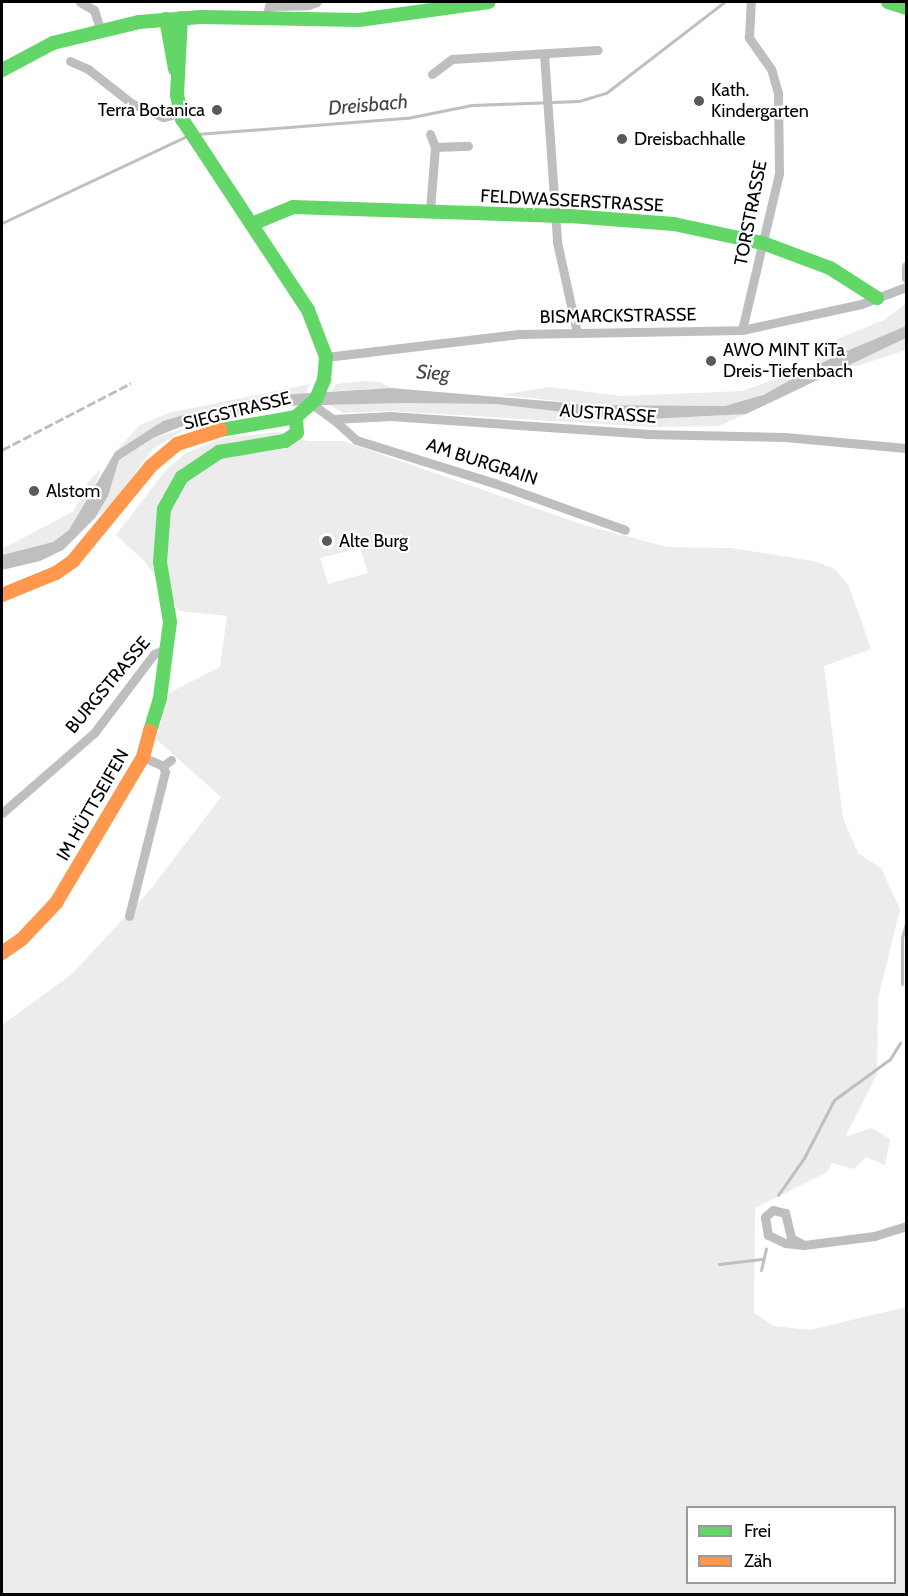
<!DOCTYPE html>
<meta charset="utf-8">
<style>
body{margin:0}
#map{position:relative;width:908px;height:1596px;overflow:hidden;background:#fff;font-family:Cabin,sans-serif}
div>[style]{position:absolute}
.green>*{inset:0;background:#ececec}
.water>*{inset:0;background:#bfbfbf}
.pier>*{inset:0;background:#fff}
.stream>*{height:3px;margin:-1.5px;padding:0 1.5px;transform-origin:1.5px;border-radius:1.5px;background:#bfbfbf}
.street>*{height:9px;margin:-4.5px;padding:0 4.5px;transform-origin:4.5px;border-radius:4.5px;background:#bebebe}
.fast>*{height:14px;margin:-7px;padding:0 7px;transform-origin:7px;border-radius:7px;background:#63d668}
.slow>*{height:14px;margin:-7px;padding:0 7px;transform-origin:7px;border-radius:7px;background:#ff974d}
.rail>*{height:3px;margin-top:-1.5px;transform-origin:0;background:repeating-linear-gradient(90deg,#bebebe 0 9px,transparent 0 12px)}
.dots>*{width:16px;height:16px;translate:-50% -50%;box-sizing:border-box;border:3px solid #fff;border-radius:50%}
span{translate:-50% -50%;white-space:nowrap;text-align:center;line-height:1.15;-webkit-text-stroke:4.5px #fff;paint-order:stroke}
.poi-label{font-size:18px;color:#000}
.left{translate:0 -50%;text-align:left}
.right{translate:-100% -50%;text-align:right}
.street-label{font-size:18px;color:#000}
.water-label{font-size:20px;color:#444;font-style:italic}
.frame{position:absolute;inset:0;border:3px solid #000;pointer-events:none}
.legend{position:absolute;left:686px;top:1506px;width:210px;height:78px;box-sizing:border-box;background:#fff;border:2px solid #999;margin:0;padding:8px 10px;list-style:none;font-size:18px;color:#000}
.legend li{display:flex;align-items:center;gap:12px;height:30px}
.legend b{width:30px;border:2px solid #999}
</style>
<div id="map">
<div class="green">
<div style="clip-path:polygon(906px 303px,906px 326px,820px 364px,815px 361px,837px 339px,884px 320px)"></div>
<div style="clip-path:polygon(906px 338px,906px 350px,857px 366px,845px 366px)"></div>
<div style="clip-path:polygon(776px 379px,797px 379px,743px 403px,725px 406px,594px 405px,501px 395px,549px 387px,621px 396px,742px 391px)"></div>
<div style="clip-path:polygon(363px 381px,380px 382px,391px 388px,332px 391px,336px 384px)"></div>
<div style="clip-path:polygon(310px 384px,305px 394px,253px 399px,163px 421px,115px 452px,140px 425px,168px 413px)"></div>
<div style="clip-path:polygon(404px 403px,495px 404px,630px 420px,746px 414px,719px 426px,654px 427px,390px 411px,343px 413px,330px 405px)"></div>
<div style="clip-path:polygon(293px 405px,186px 429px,154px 448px,107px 510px,95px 518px,108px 496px,119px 460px,153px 438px,217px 419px)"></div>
<div style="clip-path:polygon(evenodd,278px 432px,308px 441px,343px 441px,584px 525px,667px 547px,731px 548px,814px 561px,835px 569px,849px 586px,871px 649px,824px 666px,843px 818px,858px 853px,881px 868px,900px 909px,878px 999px,877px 1074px,845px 1137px,872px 1128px,890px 1139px,885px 1165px,866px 1157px,854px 1169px,832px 1163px,827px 1172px,755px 1208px,754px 1313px,774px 1326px,810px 1330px,906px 1307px,906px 1594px,2px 1594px,2px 1025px,72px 974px,150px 890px,221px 797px,156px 739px,169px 693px,220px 667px,227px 616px,179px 611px,146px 563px,116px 535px,166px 470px,186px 453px,224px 438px,278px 432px,360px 548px,368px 573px,328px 584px,320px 558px,360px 548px,278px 432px,688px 1508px,894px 1508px,894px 1582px,688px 1582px,688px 1508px)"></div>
<div style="clip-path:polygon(101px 469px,90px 499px,69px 530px,53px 542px,2px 555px,2px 549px,74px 511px,88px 482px)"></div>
</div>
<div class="water">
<div style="clip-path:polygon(906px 326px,906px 338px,746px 414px,630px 420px,495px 404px,404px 403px,284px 406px,180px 427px,153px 438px,119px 460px,108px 496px,95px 518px,63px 550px,40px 561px,2px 570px,2px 555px,53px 542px,69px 530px,115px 452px,163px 421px,194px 412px,279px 395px,391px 388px,594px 405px,725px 406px,763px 395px,835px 356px)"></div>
</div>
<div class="pier">
<div style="clip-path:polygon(851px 366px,836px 374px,801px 374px,810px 367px)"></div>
</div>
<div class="stream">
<div style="left:197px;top:134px;width:211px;rotate:-4.4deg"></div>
<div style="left:407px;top:118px;width:66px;rotate:-11.3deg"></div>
<div style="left:472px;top:105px;width:107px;rotate:-2.1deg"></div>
<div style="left:579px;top:101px;width:28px;rotate:-17deg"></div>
<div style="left:606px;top:93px;width:149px;rotate:-37.6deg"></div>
<div style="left:2px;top:223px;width:204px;rotate:-25.2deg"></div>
<div style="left:902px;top:984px;width:46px;rotate:-90deg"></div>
<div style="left:902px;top:938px;width:16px;rotate:-75deg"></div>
<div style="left:778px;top:1195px;width:45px;rotate:-54.9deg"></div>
<div style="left:804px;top:1158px;width:65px;rotate:-62.7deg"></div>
<div style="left:834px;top:1100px;width:69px;rotate:-36.2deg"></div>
<div style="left:890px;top:1059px;width:19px;rotate:-58deg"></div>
<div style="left:719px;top:1264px;width:43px;rotate:-6.6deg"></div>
<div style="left:761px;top:1270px;width:22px;rotate:-77deg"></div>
</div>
<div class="street">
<div style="left:80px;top:2px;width:16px;rotate:30deg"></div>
<div style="left:94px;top:10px;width:20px;rotate:72deg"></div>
<div style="left:266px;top:19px;width:13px;rotate:-77deg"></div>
<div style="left:269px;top:6px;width:39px;rotate:-1deg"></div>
<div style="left:308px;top:5px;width:9px;rotate:-18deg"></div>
<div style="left:544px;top:54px;width:188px;rotate:86deg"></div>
<div style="left:557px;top:242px;width:93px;rotate:77.6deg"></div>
<div style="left:70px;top:61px;width:20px;rotate:24deg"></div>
<div style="left:88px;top:69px;width:55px;rotate:38.3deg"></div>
<div style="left:131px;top:103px;width:35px;rotate:24deg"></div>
<div style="left:163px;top:117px;width:17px;rotate:-13deg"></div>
<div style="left:432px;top:74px;width:25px;rotate:-37deg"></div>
<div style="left:452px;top:59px;width:146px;rotate:-3.5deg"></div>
<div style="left:430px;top:134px;width:14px;rotate:69deg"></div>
<div style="left:435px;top:147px;width:64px;rotate:94.5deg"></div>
<div style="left:435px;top:147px;width:33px;rotate:-2deg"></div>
<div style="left:906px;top:266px;width:12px;rotate:90deg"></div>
<div style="left:742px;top:330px;width:161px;rotate:-76.7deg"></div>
<div style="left:779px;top:173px;width:80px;rotate:-90.7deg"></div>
<div style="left:778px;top:93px;width:25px;rotate:-106deg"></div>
<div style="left:771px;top:69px;width:39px;rotate:-125deg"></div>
<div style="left:749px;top:37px;width:35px;rotate:-87deg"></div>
<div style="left:326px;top:357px;width:195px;rotate:-6.8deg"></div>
<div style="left:520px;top:334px;width:222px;rotate:-1deg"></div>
<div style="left:742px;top:330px;width:122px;rotate:-12.3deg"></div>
<div style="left:861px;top:304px;width:48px;rotate:-20.7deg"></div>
<div style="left:312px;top:404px;width:26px;rotate:36deg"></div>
<div style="left:333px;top:419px;width:58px;rotate:-3deg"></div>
<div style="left:391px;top:416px;width:256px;rotate:4deg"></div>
<div style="left:646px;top:434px;width:139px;rotate:1.2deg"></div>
<div style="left:785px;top:437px;width:121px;rotate:5.2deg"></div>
<div style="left:333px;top:419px;width:31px;rotate:42deg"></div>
<div style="left:356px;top:440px;width:145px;rotate:17.3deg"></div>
<div style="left:494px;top:483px;width:139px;rotate:19.7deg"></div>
<div style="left:143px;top:757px;width:22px;rotate:24deg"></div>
<div style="left:163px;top:766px;width:10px;rotate:-37deg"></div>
<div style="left:2px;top:813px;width:122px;rotate:-41deg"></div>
<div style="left:94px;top:733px;width:99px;rotate:-52.8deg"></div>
<div style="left:154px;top:654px;width:12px;rotate:-24deg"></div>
<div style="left:129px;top:916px;width:148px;rotate:-76deg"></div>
<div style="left:165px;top:772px;width:6px;rotate:-108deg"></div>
<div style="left:804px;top:1245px;width:15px;rotate:-152deg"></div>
<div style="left:791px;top:1238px;width:26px;rotate:-103deg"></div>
<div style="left:785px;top:1213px;width:12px;rotate:-166deg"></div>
<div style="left:773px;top:1210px;width:11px;rotate:139deg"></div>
<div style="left:765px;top:1217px;width:18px;rotate:81deg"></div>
<div style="left:768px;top:1235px;width:19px;rotate:25deg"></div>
<div style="left:785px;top:1243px;width:19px;rotate:6deg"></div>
<div style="left:804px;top:1245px;width:71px;rotate:-7.3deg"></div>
<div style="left:874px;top:1236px;width:34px;rotate:-17deg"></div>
</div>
<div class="fast">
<div style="left:888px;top:2px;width:19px;rotate:18deg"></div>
<div style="left:181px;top:18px;width:77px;rotate:93deg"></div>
<div style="left:177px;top:95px;width:25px;rotate:78deg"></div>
<div style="left:182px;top:119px;width:229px;rotate:56.6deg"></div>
<div style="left:308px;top:310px;width:50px;rotate:69deg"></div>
<div style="left:326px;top:357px;width:23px;rotate:95deg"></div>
<div style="left:324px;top:380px;width:21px;rotate:113deg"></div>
<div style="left:316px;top:399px;width:27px;rotate:138deg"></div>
<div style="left:296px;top:417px;width:76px;rotate:170.2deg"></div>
<div style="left:166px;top:19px;width:51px;rotate:79.8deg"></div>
<div style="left:2px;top:70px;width:58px;rotate:-27.9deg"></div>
<div style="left:53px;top:43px;width:89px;rotate:-13.7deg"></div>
<div style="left:139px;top:22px;width:62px;rotate:-4.6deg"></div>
<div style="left:201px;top:17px;width:158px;rotate:1.1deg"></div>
<div style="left:359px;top:20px;width:131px;rotate:-7.9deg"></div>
<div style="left:252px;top:224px;width:44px;rotate:-22.5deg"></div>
<div style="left:293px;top:207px;width:277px;rotate:1.9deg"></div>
<div style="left:570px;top:216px;width:104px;rotate:4.4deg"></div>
<div style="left:674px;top:224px;width:91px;rotate:12.1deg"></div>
<div style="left:763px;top:243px;width:72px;rotate:20.5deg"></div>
<div style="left:830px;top:268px;width:56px;rotate:32.6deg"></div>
<div style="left:150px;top:731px;width:34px;rotate:-73deg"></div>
<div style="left:160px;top:698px;width:77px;rotate:-82.5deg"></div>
<div style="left:170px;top:622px;width:61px;rotate:-99.5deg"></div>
<div style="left:160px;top:562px;width:53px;rotate:-85.7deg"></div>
<div style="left:164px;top:509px;width:37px;rotate:-61deg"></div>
<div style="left:182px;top:477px;width:45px;rotate:-34deg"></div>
<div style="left:219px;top:452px;width:67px;rotate:-9.5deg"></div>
<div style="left:285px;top:441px;width:14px;rotate:-34deg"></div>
<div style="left:297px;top:433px;width:16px;rotate:-94deg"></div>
</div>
<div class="slow">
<div style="left:2px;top:595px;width:58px;rotate:-22.2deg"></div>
<div style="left:56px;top:573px;width:21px;rotate:-35deg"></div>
<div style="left:73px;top:561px;width:123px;rotate:-50.6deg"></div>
<div style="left:151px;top:466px;width:34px;rotate:-40deg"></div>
<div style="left:177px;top:444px;width:46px;rotate:-17.7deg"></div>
<div style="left:2px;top:953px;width:24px;rotate:-35deg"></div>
<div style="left:22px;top:939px;width:50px;rotate:-46.6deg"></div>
<div style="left:56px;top:903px;width:170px;rotate:-59.2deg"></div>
<div style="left:143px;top:757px;width:27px;rotate:-75deg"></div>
</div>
<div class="rail">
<div style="left:2px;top:450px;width:145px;rotate:-27.4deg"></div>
</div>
<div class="dots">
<div style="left:699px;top:101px;background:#595959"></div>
<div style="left:217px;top:110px;background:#595959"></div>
<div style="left:622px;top:139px;background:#595959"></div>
<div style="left:711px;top:361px;background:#595959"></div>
<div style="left:34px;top:491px;background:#595959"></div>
<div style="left:327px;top:541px;background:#595959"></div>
</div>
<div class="poi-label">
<span class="left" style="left:711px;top:101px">Kath.<br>Kindergarten</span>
<span class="right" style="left:205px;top:110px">Terra Botanica</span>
<span class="left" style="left:634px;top:139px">Dreisbachhalle</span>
<span class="left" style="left:723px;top:361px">AWO MINT KiTa<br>Dreis-Tiefenbach</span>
<span class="left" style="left:46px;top:491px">Alstom</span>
<span class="left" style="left:339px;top:541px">Alte Burg</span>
</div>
<div class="street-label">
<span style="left:572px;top:201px;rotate:3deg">FELDWASSERSTRASSE</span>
<span style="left:751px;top:213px;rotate:-79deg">TORSTRASSE</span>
<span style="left:618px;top:316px;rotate:-1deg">BISMARCKSTRASSE</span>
<span style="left:237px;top:411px;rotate:-14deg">SIEGSTRASSE</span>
<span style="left:608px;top:414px;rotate:4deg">AUSTRASSE</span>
<span style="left:482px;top:462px;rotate:18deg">AM BURGRAIN</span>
<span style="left:108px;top:685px;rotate:-50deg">BURGSTRASSE</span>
<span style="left:93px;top:805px;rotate:-60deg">IM HÜTTSEIFEN</span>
</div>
<div class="water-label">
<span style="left:368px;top:105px;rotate:-5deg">Dreisbach</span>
<span style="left:433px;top:373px;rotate:4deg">Sieg</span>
</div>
<div class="frame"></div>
<ul class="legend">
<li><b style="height:8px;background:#63d668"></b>Frei</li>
<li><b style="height:8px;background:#ff974d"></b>Zäh</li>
</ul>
</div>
